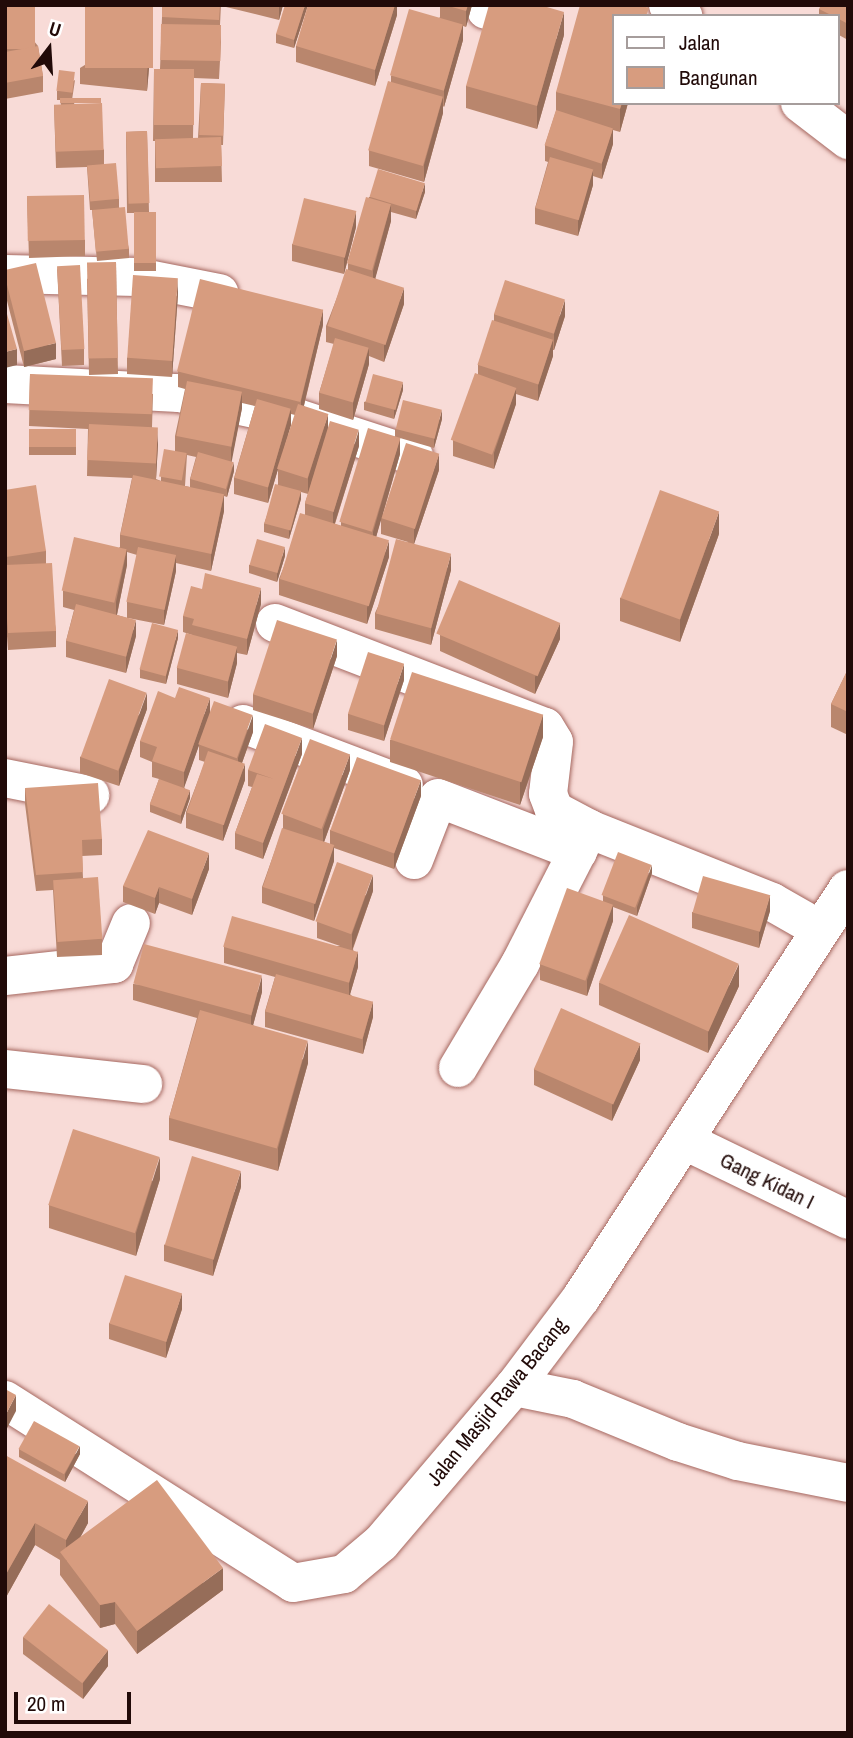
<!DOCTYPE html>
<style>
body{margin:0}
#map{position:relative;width:853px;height:1738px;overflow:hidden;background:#f8dbd7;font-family:"Archivo Narrow",sans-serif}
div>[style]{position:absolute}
.roads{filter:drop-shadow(0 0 2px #a66860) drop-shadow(0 0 2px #a66860)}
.minor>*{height:38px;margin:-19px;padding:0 19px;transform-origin:19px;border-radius:19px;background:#fff}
.wall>*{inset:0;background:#b9866d;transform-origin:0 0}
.shaded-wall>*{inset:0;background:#966d59}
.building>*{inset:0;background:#d79c7f;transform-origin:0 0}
span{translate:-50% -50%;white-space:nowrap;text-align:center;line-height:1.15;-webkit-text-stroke:5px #fff;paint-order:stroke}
.street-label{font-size:21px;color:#210a08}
.frame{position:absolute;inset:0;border:7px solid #210a08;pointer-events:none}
.legend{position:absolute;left:612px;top:14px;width:228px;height:91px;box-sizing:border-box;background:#fff;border:2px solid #a69d9c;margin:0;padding:9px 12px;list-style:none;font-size:21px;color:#210a08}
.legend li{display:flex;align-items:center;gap:14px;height:35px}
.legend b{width:35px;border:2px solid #a69d9c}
.north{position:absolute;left:14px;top:14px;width:70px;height:70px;-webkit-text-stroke:5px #fff;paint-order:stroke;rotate:17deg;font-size:19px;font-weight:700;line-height:28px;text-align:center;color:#210a08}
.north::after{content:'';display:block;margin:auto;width:24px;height:32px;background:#210a08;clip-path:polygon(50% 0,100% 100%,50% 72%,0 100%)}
.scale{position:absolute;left:14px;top:1692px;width:117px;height:32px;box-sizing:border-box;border:4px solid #210a08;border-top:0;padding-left:9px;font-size:21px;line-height:24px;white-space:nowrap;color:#210a08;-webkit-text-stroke:5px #fff;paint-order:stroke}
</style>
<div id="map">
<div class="roads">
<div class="minor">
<div style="left:668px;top:5px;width:19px;rotate:36deg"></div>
<div style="left:486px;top:10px;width:5px;rotate:-68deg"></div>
<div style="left:800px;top:103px;width:61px;rotate:37.6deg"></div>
<div style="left:5px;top:274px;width:132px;rotate:1.3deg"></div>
<div style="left:137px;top:277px;width:84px;rotate:11deg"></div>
<div style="left:5px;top:384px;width:174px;rotate:3deg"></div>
<div style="left:179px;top:393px;width:121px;rotate:12deg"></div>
<div style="left:297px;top:418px;width:123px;rotate:18deg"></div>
<div style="left:275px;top:623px;width:289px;rotate:21.1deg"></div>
<div style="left:545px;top:727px;width:17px;rotate:59deg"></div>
<div style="left:554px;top:742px;width:52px;rotate:96.6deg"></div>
<div style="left:548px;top:794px;width:17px;rotate:69deg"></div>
<div style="left:554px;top:810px;width:40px;rotate:28deg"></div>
<div style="left:589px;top:829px;width:197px;rotate:21.7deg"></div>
<div style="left:772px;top:902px;width:56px;rotate:29.7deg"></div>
<div style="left:243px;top:724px;width:172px;rotate:20.8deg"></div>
<div style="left:5px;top:778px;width:87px;rotate:11.3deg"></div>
<div style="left:414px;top:860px;width:66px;rotate:-68.8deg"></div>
<div style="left:438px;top:798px;width:150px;rotate:21.1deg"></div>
<div style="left:5px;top:976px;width:110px;rotate:-6.3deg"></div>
<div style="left:114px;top:964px;width:44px;rotate:-67.5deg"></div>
<div style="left:458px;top:1068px;width:121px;rotate:-59.2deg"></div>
<div style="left:520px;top:964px;width:152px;rotate:-62.9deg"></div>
<div style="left:5px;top:1069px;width:139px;rotate:6.2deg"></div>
<div style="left:687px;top:1142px;width:179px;rotate:25.8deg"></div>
<div style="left:514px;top:1387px;width:60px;rotate:11.5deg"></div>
<div style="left:573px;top:1399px;width:113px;rotate:22.3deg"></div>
<div style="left:678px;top:1442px;width:63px;rotate:17.6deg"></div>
<div style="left:738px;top:1461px;width:112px;rotate:11.3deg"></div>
<div style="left:5px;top:1400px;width:341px;rotate:32.4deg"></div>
<div style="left:293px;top:1583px;width:52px;rotate:-10deg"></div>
<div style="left:344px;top:1574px;width:48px;rotate:-40deg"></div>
<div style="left:381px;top:1543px;width:205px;rotate:-49.6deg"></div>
<div style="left:514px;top:1387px;width:111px;rotate:-53deg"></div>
<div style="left:581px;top:1298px;width:488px;rotate:-56.9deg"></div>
</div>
</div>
<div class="wall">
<div style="clip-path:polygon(5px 5px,38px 46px,43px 76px,43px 92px,5px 99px)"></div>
<div style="clip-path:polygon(221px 5px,220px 25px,221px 42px,219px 79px,194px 78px,193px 138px,198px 138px,201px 83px,225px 84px,223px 145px,221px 145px,222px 182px,155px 182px,155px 141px,153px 141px,154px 69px,160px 69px,162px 17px)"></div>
<div style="clip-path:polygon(226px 5px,283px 5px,279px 20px,226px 7px)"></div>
<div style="clip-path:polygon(308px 5px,294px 48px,276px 43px,276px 34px)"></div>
<div style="clip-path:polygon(397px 5px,397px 15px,375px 86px,296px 62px,296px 46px)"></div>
<div style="clip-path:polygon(440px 5px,472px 5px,466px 27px,463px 26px,463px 40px,444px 107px,443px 106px,443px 113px,424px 182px,369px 166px,369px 150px,391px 82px,391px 76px,440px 17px)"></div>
<div style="clip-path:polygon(848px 5px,848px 40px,837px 34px,837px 16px,819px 16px,819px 9px)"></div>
<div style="clip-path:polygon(649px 16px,613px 103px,628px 103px,620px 132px,613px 130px,613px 144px,602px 179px,593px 176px,593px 185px,578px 236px,535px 224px,535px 208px,548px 162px,545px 161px,545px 145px,556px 111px,556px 92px)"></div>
<div style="clip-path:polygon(153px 22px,147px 91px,80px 84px,80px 68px)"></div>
<div style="clip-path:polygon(564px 35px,537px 129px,466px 108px,466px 86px)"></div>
<div style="clip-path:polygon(75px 80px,72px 100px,104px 150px,104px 165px,119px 199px,119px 207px,129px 249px,129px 258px,97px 261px,92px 210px,90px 210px,87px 167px,56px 168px,54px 105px,61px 105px,60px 100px,57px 100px,57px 91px)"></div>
<div style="clip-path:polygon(147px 131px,149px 212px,134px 213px,156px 212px,156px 271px,134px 271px,134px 213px,127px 213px,126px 132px)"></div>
<div style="clip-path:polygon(425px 192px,416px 219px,391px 212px,391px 221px,375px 278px,404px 304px,384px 362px,369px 356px,369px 364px,353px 420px,319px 409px,319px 393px,334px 344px,326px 342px,326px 326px,348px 269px,348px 264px,369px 197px)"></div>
<div style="clip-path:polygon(27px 197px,85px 240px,85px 256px,29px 258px)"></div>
<div style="clip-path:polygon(356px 227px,344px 274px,292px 261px,292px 244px)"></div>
<div style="clip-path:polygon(116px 262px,118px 374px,89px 375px,87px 279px)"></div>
<div style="clip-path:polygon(57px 267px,84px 349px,84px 365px,62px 366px)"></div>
<div style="clip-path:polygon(5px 270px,56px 359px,24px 367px,5px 293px)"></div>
<div style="clip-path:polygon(178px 294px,172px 377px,127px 374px,127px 358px)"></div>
<div style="clip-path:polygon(494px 314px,565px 316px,554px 350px,553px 350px,553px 356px,538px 401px,516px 394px,516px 404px,494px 469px,453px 456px,453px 440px,478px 374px,478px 365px,494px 320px)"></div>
<div style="clip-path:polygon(evenodd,323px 325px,304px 406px,328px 429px,359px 446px,335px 524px,341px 526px,341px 522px,395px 436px,395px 429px,442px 419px,434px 448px,400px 438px,400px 454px,383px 514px,439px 470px,414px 544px,451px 570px,431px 645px,375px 629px,375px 613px,408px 542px,381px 534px,381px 519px,376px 537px,389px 557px,367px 624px,279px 595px,279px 579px,305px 514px,305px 503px,308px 494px,301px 492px,301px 499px,289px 539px,264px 532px,264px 524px,278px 484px,278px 469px,295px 415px,291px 414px,291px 425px,268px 503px,234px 494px,234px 478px,255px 406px,242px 403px,242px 408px,231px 461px,234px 471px,227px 497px,224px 496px,224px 511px,211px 571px,176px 563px,176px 571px,164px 625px,128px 618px,136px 636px,126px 673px,66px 657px,66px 641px,74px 610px,63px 607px,63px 591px,120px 547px,120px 535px,132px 478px,87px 476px,88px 429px,29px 426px,30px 374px,153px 394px,152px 427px,158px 444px,156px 479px,161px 481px,161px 477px,175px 451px,175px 436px,185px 389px,178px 387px,178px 371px,323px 325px,187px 455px,196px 457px,190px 479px,190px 487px,185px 486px,187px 455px,323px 325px,127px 552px,137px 555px,127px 602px,127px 618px,117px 615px,127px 565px,127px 552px)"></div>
<div style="clip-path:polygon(403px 390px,394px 419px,364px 410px,364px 402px)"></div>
<div style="left:29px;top:429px;width:47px;height:26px"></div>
<div style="clip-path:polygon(5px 490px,46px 551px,46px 564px,56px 631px,56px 647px,8px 650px,5px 608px)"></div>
<div style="clip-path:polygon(719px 534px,680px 642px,620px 621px,620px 598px)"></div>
<div style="clip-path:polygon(285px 556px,277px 582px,249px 573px,249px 565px)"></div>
<div style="clip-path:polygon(261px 604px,247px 655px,237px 653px,237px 663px,228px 698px,177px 684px,177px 668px,192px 635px,183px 632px,183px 616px)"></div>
<div style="clip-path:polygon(440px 635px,560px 639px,535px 694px,440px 651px)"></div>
<div style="clip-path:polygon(178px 638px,166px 684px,140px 678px,140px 669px)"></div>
<div style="clip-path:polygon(337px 656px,313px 729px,253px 710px,253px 694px)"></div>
<div style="clip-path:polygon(848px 669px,848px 735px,831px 727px,831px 704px)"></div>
<div style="clip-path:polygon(404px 680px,384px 741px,348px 730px,348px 714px)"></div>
<div style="clip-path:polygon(147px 709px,119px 786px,80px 773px,80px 757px)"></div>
<div style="clip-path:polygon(210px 712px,253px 732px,242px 763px,245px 780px,223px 841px,186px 828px,186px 812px,205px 762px,199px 760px,199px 745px,184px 787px,190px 798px,181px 824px,150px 812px,150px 804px,159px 779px,152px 777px,152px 762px,140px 757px,140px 741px)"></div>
<div style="clip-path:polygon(543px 737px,520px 805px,390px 762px,390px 740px)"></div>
<div style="clip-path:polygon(302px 754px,263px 859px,235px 849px,235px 833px,252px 787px,248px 786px,248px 770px)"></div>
<div style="clip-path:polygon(350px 770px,324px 842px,330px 844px,330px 830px,421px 796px,394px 869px,334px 848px,334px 861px,314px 921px,262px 903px,262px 887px,283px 828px,283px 814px)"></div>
<div style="clip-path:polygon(25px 788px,102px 839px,102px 855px,82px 856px,83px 878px,102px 939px,102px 955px,57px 957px,53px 890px,36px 891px,25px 804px)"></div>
<div style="clip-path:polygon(209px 869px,192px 915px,159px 903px,155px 914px,123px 902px,123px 886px)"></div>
<div style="clip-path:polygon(652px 873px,637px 916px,613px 907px,613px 921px,587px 996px,540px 980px,540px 964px,603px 901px,603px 895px)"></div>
<div style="clip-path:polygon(373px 891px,353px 949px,358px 967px,350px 994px,373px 1017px,363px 1054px,265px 1027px,265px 1011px,275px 977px,224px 963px,224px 947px,340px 946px,317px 938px,317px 922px)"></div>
<div style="clip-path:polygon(770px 911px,759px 948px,692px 928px,692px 912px)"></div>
<div style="clip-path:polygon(599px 983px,739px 986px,708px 1053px,599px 1005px)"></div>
<div style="clip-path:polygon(133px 984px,262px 992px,253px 1025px,308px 1063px,278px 1171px,169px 1140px,169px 1118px,197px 1018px,133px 1000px)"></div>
<div style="clip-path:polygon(640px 1060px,612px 1121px,534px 1085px,534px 1069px)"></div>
<div style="clip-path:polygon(160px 1179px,136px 1256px,49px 1228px,49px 1205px)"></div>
<div style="clip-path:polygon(241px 1187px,213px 1276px,164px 1261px,164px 1245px)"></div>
<div style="clip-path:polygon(182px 1309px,166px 1358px,109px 1339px,109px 1323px)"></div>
<div style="clip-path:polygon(19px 1449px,80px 1454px,65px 1482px,19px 1457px)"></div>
<div style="clip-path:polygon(5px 1455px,88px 1523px,80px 1538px,223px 1590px,137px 1654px,115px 1624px,100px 1628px,60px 1575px,60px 1560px,35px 1545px,5px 1599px)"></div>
<div style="clip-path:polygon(23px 1637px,108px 1666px,83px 1699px,23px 1654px)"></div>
</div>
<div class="shaded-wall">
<div style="clip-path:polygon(153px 5px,153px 22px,147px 91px,147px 75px)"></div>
<div style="clip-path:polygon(279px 5px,283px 5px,279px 20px)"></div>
<div style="clip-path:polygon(305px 5px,308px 5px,294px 48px,294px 40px)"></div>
<div style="clip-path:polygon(395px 5px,397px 5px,397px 15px,375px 86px,375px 70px)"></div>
<div style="clip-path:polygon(468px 5px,472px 5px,466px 27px,466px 11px)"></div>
<div style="clip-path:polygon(564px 12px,564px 35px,537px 129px,537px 106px)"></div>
<div style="clip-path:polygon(463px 24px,463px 40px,444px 107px,444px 90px)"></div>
<div style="clip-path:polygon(443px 97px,443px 113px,424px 182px,424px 165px)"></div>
<div style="clip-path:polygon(622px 103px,628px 103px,620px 132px,620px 109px)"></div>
<div style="clip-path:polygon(613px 128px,613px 144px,602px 179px,602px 163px)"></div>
<div style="clip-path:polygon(593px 169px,593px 185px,578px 236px,578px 220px)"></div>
<div style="clip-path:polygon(425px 183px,425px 192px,416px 219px,416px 211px)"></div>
<div style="clip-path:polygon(391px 204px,391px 221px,373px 287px,373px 271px)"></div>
<div style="clip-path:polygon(356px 211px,356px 227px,344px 274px,344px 258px)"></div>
<div style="clip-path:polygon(178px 278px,178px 294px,172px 377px,172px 361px)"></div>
<div style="clip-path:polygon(404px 288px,404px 304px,384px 362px,384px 346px)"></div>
<div style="clip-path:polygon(565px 300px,565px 316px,554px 350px,554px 334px)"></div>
<div style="clip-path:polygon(323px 309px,323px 325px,301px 417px,301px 401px)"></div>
<div style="clip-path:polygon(553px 340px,553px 356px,538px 401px,538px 385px)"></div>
<div style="clip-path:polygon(56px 343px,56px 359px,24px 367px,24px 351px)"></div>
<div style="clip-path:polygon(369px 348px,369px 364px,353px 420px,353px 403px)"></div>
<div style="clip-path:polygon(17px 349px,17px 365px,5px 368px,5px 352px)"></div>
<div style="clip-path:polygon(403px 382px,403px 390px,394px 419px,394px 410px)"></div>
<div style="clip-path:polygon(516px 388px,516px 404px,494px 469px,494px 453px)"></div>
<div style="clip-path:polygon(242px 392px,242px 408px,231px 465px,231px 449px)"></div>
<div style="clip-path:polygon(291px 409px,291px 425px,268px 503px,268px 487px)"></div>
<div style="clip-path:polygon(442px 410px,442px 419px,434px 448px,434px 439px)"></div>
<div style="clip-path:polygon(328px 414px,328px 430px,308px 494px,308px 478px)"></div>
<div style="clip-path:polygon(158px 428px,158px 444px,156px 479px,156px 463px)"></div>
<div style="clip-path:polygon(359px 430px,359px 446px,333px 529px,333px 513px)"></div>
<div style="clip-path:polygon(400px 438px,400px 454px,373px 548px,373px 532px)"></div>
<div style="clip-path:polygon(439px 454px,439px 470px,414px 544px,414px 528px)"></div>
<div style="clip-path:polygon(234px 462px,234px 471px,227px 497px,227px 489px)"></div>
<div style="clip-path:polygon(301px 491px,301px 499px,289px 539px,289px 531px)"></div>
<div style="clip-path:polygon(224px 495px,224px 511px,211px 571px,211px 555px)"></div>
<div style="clip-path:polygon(719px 512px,719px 534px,680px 642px,680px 620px)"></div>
<div style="clip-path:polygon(389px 541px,389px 557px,367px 624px,367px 608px)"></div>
<div style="clip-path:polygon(285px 547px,285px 556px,277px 582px,277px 574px)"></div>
<div style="clip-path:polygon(127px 549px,127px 565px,116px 619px,116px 602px)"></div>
<div style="clip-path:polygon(451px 554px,451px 570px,431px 645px,431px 629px)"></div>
<div style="clip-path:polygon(176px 555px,176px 571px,164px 625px,164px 609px)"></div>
<div style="clip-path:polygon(261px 588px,261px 604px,247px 655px,247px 639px)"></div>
<div style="clip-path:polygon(136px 620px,136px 636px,126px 673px,126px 657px)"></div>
<div style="clip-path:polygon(560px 623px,560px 639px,535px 694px,535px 677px)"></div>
<div style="clip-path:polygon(178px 630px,178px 638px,166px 684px,166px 676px)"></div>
<div style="clip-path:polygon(337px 640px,337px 656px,313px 729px,313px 713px)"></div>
<div style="clip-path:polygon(237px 647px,237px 663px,228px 698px,228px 682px)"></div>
<div style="clip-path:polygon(404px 664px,404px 680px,384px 741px,384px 725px)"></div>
<div style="clip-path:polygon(147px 693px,147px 709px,119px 786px,119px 770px)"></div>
<div style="clip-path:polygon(210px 698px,210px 714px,184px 788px,184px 772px)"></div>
<div style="clip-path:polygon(543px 714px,543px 737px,520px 805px,520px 783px)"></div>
<div style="clip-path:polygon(253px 715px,253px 732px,238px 774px,238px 758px)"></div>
<div style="clip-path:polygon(302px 738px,302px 754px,263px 859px,263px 843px)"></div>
<div style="clip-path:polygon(350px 754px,350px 770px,323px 845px,323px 829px)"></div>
<div style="clip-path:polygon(245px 764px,245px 780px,223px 841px,223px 825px)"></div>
<div style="clip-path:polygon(421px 780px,421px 796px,394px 869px,394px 853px)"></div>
<div style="clip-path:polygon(190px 790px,190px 798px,181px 824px,181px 815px)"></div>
<div style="clip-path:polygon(334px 845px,334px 861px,314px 921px,314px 905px)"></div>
<div style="clip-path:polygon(209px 853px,209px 869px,192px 915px,192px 899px)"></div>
<div style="clip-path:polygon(652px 865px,652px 873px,637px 916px,637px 907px)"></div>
<div style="clip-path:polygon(373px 875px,373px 891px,352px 950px,352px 934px)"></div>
<div style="clip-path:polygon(159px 887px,159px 903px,155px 914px,155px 898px)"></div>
<div style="clip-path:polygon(770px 895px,770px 911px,759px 948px,759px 932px)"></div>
<div style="clip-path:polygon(613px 905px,613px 921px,587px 996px,587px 980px)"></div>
<div style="clip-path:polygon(358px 951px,358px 967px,349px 998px,349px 982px)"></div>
<div style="clip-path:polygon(739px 964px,739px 986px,708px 1053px,708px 1031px)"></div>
<div style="clip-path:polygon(262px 976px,262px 992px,251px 1033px,251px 1017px)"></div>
<div style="clip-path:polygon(373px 1001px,373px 1017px,363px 1054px,363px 1038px)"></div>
<div style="clip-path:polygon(308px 1041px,308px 1063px,278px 1171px,278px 1148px)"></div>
<div style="clip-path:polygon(640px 1044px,640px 1060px,612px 1121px,612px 1105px)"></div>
<div style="clip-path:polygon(160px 1157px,160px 1179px,136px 1256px,136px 1233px)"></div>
<div style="clip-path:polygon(241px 1171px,241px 1187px,213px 1276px,213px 1260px)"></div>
<div style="clip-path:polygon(182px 1293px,182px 1309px,166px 1358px,166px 1342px)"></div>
<div style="clip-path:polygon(16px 1395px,16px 1411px,5px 1432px,5px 1416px)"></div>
<div style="clip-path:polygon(80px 1446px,80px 1454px,65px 1482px,65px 1474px)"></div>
<div style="clip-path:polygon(88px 1501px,88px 1523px,67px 1561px,66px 1560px,66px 1540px)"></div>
<div style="clip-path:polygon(35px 1523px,35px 1545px,5px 1599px,5px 1576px)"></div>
<div style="clip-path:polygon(223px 1568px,223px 1590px,137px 1654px,137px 1631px)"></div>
<div style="clip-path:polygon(115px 1602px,115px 1624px,100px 1628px,100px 1605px)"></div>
<div style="clip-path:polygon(108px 1650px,108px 1666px,83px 1699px,83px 1683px)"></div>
</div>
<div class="building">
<div style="left:5px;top:5px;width:30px;height:44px"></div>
<div style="left:85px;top:5px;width:68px;height:63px"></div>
<div style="clip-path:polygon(162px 5px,220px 5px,219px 20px,162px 17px)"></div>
<div style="clip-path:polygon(285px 5px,305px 5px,294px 40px,276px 34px)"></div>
<div style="clip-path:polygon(308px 5px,395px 5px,375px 70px,296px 46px)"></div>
<div style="clip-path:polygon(445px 5px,468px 5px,466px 11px)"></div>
<div style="clip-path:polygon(489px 5px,540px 5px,564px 12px,537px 106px,466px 86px)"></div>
<div style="clip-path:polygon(580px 5px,639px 5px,649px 8px,646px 16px,613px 16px,613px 103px,622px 103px,620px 109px,556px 92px)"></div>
<div style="clip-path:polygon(821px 5px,848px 5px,848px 24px,837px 18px,837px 16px,833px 16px,819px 9px)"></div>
<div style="left:409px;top:9px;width:56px;height:69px;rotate:16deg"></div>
<div style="left:161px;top:24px;width:60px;height:36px;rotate:1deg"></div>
<div style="clip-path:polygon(38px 46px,43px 76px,5px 83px,5px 52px)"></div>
<div style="left:154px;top:69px;width:40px;height:56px"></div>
<div style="left:59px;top:70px;width:16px;height:21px;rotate:7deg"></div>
<div style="left:388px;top:81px;width:57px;height:72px;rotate:16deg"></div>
<div style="left:201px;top:83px;width:24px;height:52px;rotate:2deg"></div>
<div style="left:101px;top:98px;width:5px;height:41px;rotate:90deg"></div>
<div style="left:102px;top:103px;width:47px;height:48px;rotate:88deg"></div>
<div style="left:556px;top:110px;width:60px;height:37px;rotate:18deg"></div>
<div style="left:147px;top:131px;width:72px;height:21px;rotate:88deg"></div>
<div style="left:221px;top:137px;width:29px;height:66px;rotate:88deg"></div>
<div style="left:550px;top:157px;width:45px;height:53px;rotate:16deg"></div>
<div style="left:116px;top:163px;width:36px;height:29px;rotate:85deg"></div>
<div style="left:378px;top:169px;width:49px;height:29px;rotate:17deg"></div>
<div style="left:84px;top:195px;width:45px;height:57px;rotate:89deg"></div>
<div style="left:366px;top:197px;width:26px;height:69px;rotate:16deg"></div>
<div style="left:304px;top:198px;width:54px;height:48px;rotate:14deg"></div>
<div style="left:125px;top:207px;width:42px;height:33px;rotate:85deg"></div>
<div style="left:156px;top:212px;width:51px;height:22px;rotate:90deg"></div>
<div style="left:116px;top:262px;width:96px;height:29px;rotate:89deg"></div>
<div style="clip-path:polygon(36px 263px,56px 343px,24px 351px,5px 277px,5px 270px)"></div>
<div style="left:80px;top:265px;width:84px;height:23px;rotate:87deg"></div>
<div style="left:346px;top:269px;width:61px;height:60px;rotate:18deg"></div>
<div style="left:133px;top:275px;width:45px;height:83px;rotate:4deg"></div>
<div style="left:200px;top:279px;width:127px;height:95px;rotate:14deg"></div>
<div style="left:505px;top:280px;width:63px;height:36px;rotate:18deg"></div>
<div style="clip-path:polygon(5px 307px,17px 349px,5px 352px)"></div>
<div style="left:492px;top:320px;width:64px;height:47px;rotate:18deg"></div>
<div style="left:335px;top:338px;width:35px;height:57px;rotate:16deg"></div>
<div style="left:475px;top:373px;width:44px;height:71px;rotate:20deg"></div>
<div style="left:30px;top:374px;width:123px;height:36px;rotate:2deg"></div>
<div style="left:373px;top:374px;width:31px;height:29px;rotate:15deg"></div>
<div style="left:187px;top:381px;width:56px;height:56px;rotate:11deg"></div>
<div style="left:257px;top:399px;width:35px;height:82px;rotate:16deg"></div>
<div style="left:403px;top:400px;width:40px;height:30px;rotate:14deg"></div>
<div style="left:298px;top:404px;width:32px;height:68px;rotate:18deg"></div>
<div style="left:330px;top:421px;width:30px;height:86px;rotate:17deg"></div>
<div style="left:89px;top:424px;width:69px;height:36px;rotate:3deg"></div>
<div style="left:368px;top:428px;width:34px;height:98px;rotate:17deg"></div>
<div style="left:29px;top:429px;width:47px;height:18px"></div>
<div style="left:406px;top:443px;width:35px;height:79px;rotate:18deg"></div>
<div style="left:164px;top:449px;width:23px;height:28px;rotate:10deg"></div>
<div style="left:198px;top:452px;width:37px;height:28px;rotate:16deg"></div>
<div style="left:133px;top:475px;width:93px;height:61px;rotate:12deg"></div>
<div style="left:275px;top:484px;width:27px;height:41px;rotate:15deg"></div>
<div style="clip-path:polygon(36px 485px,46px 551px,6px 557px,5px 549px,5px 490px)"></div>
<div style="left:660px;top:490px;width:63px;height:115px;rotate:20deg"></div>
<div style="left:300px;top:513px;width:93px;height:69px;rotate:17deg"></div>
<div style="left:74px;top:537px;width:54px;height:55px;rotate:13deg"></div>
<div style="left:257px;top:539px;width:29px;height:27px;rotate:16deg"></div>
<div style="left:396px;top:539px;width:57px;height:77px;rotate:15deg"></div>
<div style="left:138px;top:547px;width:39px;height:56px;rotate:12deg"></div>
<div style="clip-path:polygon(52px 563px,56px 631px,8px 633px,5px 592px,5px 565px)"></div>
<div style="clip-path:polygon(205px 573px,261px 588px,247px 639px,192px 625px,194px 619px,183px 616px,191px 586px,202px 589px)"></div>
<div style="left:459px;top:580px;width:110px;height:58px;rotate:23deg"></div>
<div style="left:76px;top:604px;width:62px;height:38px;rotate:15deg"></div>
<div style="left:277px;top:620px;width:63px;height:78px;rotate:18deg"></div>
<div style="left:152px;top:623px;width:27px;height:48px;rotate:15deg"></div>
<div style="left:186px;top:633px;width:53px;height:36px;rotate:15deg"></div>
<div style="left:368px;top:652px;width:38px;height:65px;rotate:18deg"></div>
<div style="clip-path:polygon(848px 669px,848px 712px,831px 704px)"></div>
<div style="left:412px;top:672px;width:138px;height:71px;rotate:18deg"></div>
<div style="left:109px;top:679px;width:40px;height:83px;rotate:20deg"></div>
<div style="clip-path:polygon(179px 687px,210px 698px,184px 772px,152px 761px,157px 747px,140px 741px,158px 691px,175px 698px)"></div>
<div style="left:214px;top:701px;width:41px;height:46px;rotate:20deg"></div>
<div style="clip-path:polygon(265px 724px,302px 738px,263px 843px,235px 833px,257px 774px,274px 779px,248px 770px)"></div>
<div style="left:310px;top:739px;width:43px;height:80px;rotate:21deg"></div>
<div style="left:208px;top:751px;width:39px;height:65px;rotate:19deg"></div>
<div style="left:357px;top:757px;width:68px;height:78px;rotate:20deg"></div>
<div style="left:159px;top:779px;width:33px;height:27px;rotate:20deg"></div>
<div style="clip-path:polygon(98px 783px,102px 839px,82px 840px,83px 872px,36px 875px,25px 788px)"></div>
<div style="left:282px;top:828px;width:55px;height:62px;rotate:18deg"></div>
<div style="clip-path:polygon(148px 830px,209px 853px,192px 899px,159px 887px,155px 898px,123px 886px)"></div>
<div style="left:618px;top:852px;width:36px;height:46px;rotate:21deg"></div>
<div style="left:337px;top:862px;width:38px;height:63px;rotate:20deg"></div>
<div style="left:703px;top:876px;width:70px;height:38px;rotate:16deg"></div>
<div style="left:98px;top:877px;width:62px;height:45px;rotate:86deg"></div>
<div style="left:567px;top:888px;width:49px;height:81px;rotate:20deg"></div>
<div style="left:629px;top:915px;width:120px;height:74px;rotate:24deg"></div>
<div style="left:232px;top:916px;width:131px;height:32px;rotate:16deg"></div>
<div style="left:144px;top:944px;width:122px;height:41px;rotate:15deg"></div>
<div style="left:276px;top:974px;width:101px;height:39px;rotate:16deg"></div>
<div style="left:561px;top:1008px;width:87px;height:67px;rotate:24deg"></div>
<div style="left:200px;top:1010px;width:112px;height:112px;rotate:16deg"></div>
<div style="left:73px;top:1129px;width:91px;height:80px;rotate:18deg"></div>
<div style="left:192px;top:1156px;width:51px;height:93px;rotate:17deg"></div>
<div style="left:125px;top:1275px;width:60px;height:51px;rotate:18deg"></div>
<div style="clip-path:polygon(5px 1389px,16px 1395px,5px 1416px)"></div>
<div style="left:34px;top:1421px;width:52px;height:32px;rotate:29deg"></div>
<div style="clip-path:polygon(5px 1455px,88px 1501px,66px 1540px,35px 1523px,5px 1576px)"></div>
<div style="clip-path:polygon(157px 1480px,223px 1568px,137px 1631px,115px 1602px,100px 1605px,60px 1552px)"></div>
<div style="left:49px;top:1604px;width:75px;height:42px;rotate:38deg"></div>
</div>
<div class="street-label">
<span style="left:767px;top:1181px;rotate:26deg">Gang Kidan I</span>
<span style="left:497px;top:1402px;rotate:-51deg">Jalan Masjid Rawa Bacang</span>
</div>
<div class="frame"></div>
<ul class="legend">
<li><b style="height:9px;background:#fff"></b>Jalan</li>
<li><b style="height:19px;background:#d79c7f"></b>Bangunan</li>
</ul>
<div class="north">U</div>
<div class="scale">20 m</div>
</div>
